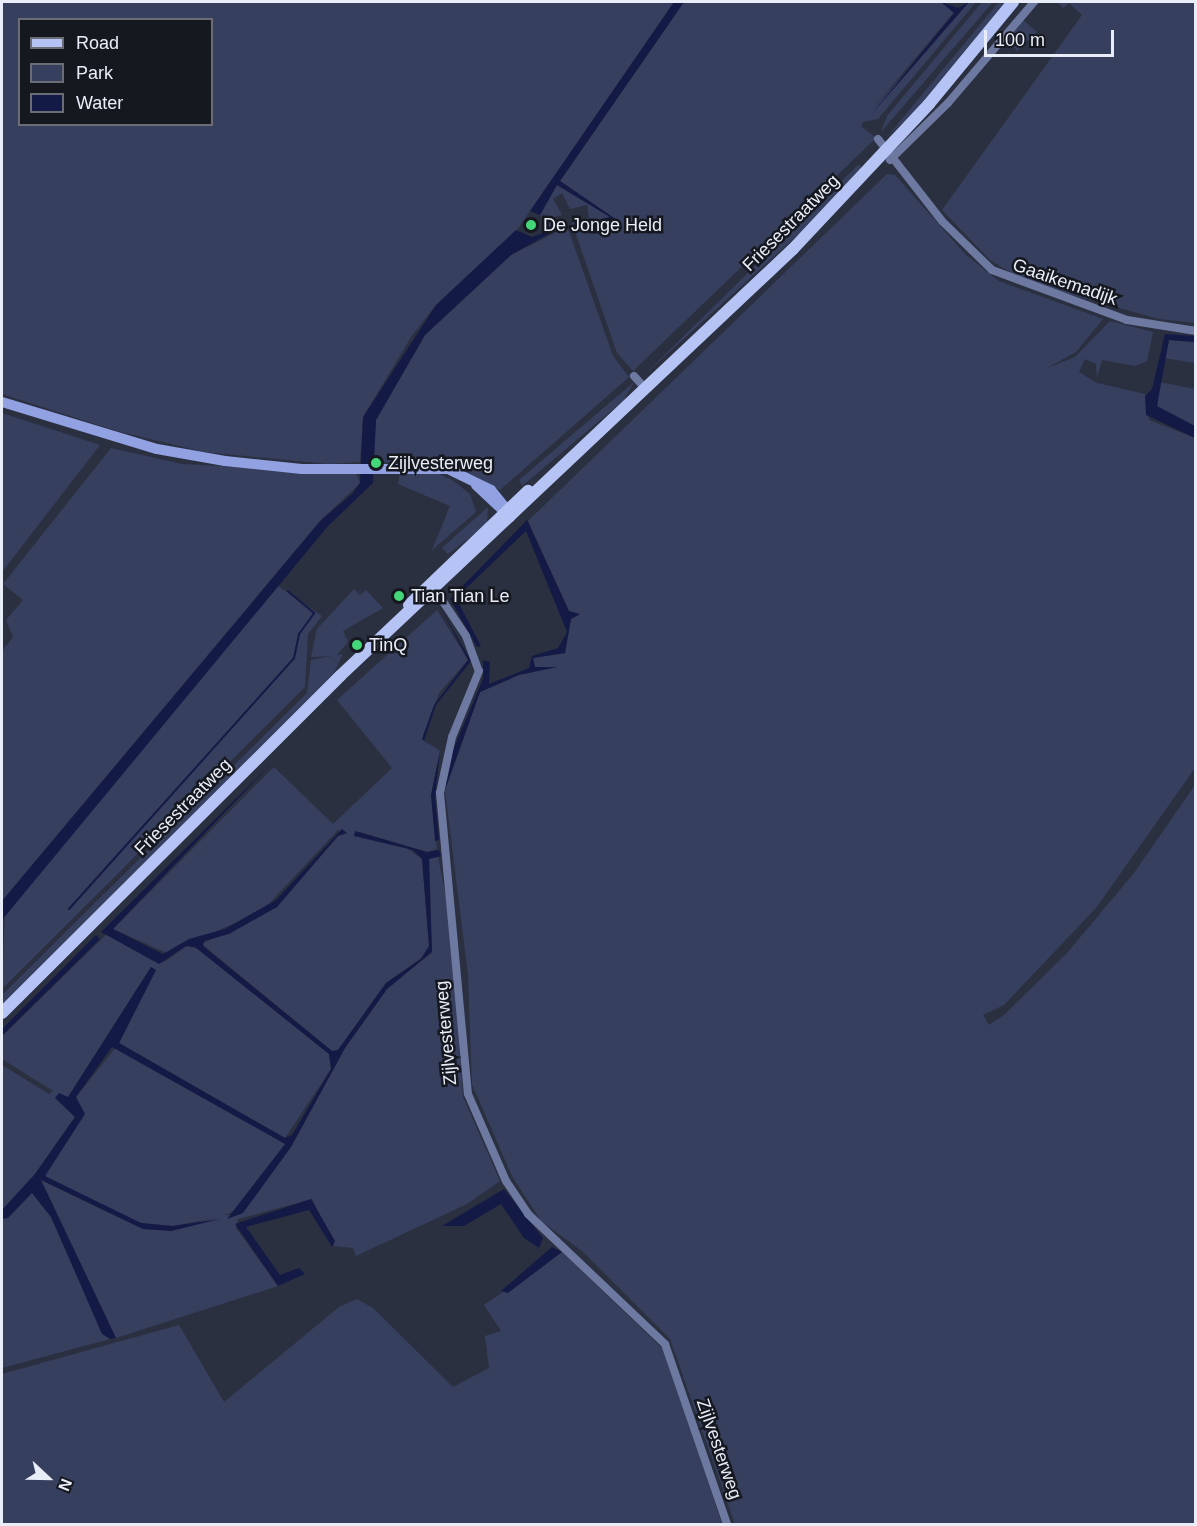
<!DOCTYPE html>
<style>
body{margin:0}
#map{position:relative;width:1197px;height:1526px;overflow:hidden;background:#2b3041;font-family:Helvetica,sans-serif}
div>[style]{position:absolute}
.green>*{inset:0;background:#373f5f}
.water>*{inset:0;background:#141a46}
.stream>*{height:2px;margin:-1px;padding:0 1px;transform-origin:1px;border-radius:1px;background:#141a46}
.minor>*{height:8px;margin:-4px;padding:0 4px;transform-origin:4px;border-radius:4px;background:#6e79a2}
.secondary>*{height:10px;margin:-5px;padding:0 5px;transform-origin:5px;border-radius:5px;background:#91a1e2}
.primary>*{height:12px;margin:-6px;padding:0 6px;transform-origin:6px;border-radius:6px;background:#b5c3f5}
.dots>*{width:16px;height:16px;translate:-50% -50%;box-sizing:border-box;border:3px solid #161820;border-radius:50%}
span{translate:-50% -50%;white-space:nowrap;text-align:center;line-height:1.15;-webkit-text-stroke:5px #161820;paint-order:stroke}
.street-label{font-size:18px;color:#e9edf8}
.poi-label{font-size:18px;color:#e9edf8}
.left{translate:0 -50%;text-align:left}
.frame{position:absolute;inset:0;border:3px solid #e9edf8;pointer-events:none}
.legend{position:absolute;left:18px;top:18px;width:195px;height:108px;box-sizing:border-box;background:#161820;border:2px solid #6a6d76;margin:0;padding:8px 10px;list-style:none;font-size:18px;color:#e9edf8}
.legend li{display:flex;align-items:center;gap:12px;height:30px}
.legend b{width:30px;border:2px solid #6a6d76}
.north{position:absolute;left:18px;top:1448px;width:60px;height:60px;-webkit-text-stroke:4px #161820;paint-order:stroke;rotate:112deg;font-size:16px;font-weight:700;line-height:24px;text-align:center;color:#e9edf8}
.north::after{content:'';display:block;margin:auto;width:21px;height:27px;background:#e9edf8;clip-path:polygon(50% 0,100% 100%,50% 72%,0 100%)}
.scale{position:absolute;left:984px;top:30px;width:130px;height:27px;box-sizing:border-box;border:3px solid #e9edf8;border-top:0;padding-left:8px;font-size:18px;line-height:21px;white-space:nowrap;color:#e9edf8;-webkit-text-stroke:4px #161820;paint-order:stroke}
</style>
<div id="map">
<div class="green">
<div style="clip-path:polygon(evenodd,2px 2px,674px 2px,517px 230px,436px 305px,411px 337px,363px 417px,360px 462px,329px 464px,204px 452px,117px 431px,2px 394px,2px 2px,20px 20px,212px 20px,212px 124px,20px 124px,20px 20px)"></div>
<div style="clip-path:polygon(684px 2px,941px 2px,955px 11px,869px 113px,969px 2px,976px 2px,878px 119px,863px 122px,861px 126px,876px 138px,633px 371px,617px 353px,572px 223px,589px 218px,587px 205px,570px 209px,562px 193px,553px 199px,562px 215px,543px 220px,540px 215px,557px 185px,610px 217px,576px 226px,619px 222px,560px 181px)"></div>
<div style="clip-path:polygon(982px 2px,993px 2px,881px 132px,887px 116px)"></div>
<div style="clip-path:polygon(999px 2px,1008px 2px,927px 100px,886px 138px)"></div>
<div style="clip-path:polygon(1058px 2px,1195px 2px,1195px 323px,1159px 319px,1026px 282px,990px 260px,942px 210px,1082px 15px,1069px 3px,1063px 8px)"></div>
<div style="clip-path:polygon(1023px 20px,1037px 32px,1017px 51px,1008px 40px)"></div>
<div style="clip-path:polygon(859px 164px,862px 169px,817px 217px,641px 378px)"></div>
<div style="clip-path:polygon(887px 174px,895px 175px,966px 255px,999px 281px,1103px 319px,1076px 352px,1047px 368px,1075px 357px,1110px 321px,1153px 332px,1147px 361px,1135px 366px,1102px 360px,1097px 378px,1096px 364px,1085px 359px,1079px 372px,1097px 383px,1145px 394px,1149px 420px,1195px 438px,1195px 768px,1096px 908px,1004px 1005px,983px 1015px,989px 1025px,1004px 1015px,1067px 953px,1134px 873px,1195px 785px,1195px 1524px,735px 1524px,670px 1339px,582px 1251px,541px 1221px,512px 1176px,472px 1084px,468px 975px,445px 790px,480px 692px,519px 675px,557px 667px,535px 667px,533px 658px,565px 653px,571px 619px,579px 615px,569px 611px,528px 521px)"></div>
<div style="clip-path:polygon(560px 220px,566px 223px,613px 356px,629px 377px,500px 490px,451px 465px,373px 462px,376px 420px,425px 335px,511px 255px,565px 228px,543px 233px,543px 224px)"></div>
<div style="clip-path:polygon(1169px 340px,1195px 342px,1195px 363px,1164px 358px)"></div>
<div style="clip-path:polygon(634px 382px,624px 400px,522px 486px,519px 480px)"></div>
<div style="clip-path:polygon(1159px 382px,1195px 389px,1195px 426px,1157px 409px)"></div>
<div style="clip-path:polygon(2px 413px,100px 445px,2px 572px)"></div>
<div style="clip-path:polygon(111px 448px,182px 464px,356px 473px,360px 483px,321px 520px,2px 901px,2px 651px,13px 637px,6px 620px,23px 600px,3px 584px)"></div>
<div style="clip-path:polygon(400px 473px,439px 474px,452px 480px,470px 494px,476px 512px,432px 550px,450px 506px,398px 484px)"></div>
<div style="clip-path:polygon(488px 507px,487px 525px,448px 554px,442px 548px)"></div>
<div style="clip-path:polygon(278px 586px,322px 616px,308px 634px,305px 687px,2px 989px,5px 911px)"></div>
<div style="clip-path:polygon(354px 589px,360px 595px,366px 590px,383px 608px,343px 631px,348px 642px,336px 656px,311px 657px,317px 629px)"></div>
<div style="clip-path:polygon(437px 610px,468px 660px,439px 693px,422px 739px,440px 751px,431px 795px,437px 849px,427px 852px,360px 832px,354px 835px,405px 847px,422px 859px,429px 946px,421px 958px,386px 983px,338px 1050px,332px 1051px,202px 944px,277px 907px,338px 836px,347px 833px,338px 830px,262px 911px,167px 953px,113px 929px,274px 767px,333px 824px,392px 768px,337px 700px)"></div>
<div style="clip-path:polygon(343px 654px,330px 681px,2px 1006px,2px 995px,307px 693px,311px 660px)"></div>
<div style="clip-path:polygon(438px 857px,451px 923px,463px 1097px,500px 1181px,467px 1204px,356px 1256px,353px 1248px,334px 1246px,312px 1199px,238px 1219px,236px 1228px,278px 1286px,116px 1338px,41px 1180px,143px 1229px,165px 1230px,219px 1217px,173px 1226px,141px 1223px,47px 1178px,45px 1173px,84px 1114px,76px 1097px,117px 1046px,286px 1144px,239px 1209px,225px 1215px,240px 1215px,291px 1147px,345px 1048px,387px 989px,432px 952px,429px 859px)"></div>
<div style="clip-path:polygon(108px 933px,164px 962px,187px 946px,198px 949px,329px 1054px,331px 1069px,285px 1138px,119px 1043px,156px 970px,151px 967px,68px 1097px,56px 1098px,75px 1117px,35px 1174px,2px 1210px,2px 1065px,49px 1094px,53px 1091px,2px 1059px,2px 1036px)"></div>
<div style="clip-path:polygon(32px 1193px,51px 1217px,110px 1339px,2px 1368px,2px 1219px)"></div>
<div style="clip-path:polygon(562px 1252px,664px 1350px,722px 1524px,2px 1524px,2px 1374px,179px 1325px,224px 1402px,339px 1307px,357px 1299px,373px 1308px,453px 1387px,489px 1368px,485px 1336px,501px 1331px,484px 1305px)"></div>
</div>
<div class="water">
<div style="clip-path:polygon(674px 2px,684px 2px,560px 181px,620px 222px,576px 226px,610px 217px,557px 185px,540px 215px,530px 211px)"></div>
<div style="clip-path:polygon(941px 2px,958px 8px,969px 2px,870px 116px,954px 13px)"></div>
<div style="clip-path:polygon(565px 225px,511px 255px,425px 335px,376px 420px,373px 483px,328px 526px,2px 920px,2px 901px,321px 520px,352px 494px,360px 483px,363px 417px,436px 305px,516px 230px,532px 237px)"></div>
<div style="clip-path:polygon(1165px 334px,1195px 336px,1195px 342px,1169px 340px,1157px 406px,1195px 426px,1195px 438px,1146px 415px,1145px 396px,1152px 389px)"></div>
<div style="clip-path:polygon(527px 520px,569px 611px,580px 614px,571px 619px,565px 653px,533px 658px,535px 667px,557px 667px,519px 675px,480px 692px,445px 790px,453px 750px,483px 679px,483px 660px,490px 662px,489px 684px,529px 668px,532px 656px,558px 648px,567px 632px,526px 531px,456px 598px,481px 646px,477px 647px,450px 599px)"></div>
<div style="clip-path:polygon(440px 607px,471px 661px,436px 705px,424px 741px,433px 748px,422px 739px,434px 705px,468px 660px)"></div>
<div style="clip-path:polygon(440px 751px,435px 797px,439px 840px,435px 841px,431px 795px)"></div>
<div style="clip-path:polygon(271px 764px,113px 929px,163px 954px,189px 939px,225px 929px,276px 900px,342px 829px,347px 833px,338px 836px,277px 907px,229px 934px,204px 941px,203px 946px,332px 1051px,338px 1050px,386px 983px,421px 959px,429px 946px,422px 859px,413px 850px,354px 836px,355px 831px,427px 852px,439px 850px,441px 856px,429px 859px,432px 952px,387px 989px,345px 1048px,291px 1147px,243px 1213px,227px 1219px,285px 1144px,112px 1047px,76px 1097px,85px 1114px,45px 1176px,141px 1223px,173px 1226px,220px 1219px,171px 1231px,143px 1229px,41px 1180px,116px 1338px,110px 1339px,102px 1334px,51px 1217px,32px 1193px,8px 1218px,2px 1219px,2px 1210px,35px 1174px,75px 1117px,55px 1098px,59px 1093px,68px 1097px,151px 967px,156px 970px,119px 1043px,285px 1138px,292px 1135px,331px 1069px,329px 1054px,195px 947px,186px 946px,159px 964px,101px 932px)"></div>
<div style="clip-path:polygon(96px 935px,100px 939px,2px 1036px,2px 1029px)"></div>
<div style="clip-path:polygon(504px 1189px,543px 1238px,539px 1248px,524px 1238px,501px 1204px,464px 1226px,442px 1226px)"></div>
<div style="clip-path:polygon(311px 1199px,335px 1241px,332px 1247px,309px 1210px,246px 1227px,280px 1275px,299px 1268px,305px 1274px,278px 1286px,235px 1224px)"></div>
<div style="clip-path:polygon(552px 1247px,562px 1252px,508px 1293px,501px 1291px)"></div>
</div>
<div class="stream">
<div style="left:69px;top:909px;width:337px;rotate:-48.1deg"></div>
<div style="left:294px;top:658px;width:25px;rotate:-78deg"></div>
<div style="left:299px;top:634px;width:26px;rotate:-54deg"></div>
<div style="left:314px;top:613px;width:34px;rotate:-140deg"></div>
</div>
<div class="minor">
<div style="left:878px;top:139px;width:104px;rotate:52deg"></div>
<div style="left:942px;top:221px;width:70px;rotate:44.4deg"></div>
<div style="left:992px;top:270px;width:144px;rotate:20.3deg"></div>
<div style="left:1127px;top:320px;width:70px;rotate:9.1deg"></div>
<div style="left:890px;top:160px;width:81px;rotate:-44.5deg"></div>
<div style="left:948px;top:103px;width:133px;rotate:-49.6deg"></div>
<div style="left:634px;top:376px;width:15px;rotate:48deg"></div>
<div style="left:432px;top:585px;width:61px;rotate:56.3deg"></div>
<div style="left:466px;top:636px;width:37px;rotate:70deg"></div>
<div style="left:479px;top:671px;width:71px;rotate:112.2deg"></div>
<div style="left:452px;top:737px;width:57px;rotate:102.1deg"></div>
<div style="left:440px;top:793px;width:302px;rotate:84.7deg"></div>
<div style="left:468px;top:1094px;width:95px;rotate:66.4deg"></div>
<div style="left:506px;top:1181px;width:40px;rotate:56deg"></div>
<div style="left:528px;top:1214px;width:189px;rotate:43.5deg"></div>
<div style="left:665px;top:1344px;width:190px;rotate:71deg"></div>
</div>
<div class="secondary">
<div style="left:2px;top:402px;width:162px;rotate:16.9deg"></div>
<div style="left:157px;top:449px;width:69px;rotate:10deg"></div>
<div style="left:225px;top:461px;width:77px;rotate:5.9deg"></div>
<div style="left:302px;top:469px;width:146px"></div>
<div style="left:448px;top:469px;width:48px;rotate:26deg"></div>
<div style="left:491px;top:490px;width:32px;rotate:51deg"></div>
<div style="left:476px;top:485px;width:47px;rotate:43.3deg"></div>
</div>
<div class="primary">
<div style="left:409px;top:605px;width:165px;rotate:-43.8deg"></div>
<div style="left:2px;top:1013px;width:477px;rotate:-44.9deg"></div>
<div style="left:340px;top:676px;width:623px;rotate:-43.31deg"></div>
<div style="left:793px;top:249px;width:199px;rotate:-46.8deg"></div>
<div style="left:929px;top:104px;width:132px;rotate:-50.5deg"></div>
</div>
<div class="dots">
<div style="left:531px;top:225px;background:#44d77a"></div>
<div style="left:376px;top:463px;background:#44d77a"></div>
<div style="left:399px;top:596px;background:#44d77a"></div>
<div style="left:357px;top:645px;background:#44d77a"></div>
</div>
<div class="street-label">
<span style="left:791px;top:223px;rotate:-45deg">Friesestraatweg</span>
<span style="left:1065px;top:282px;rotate:19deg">Gaaikemadijk</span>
<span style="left:183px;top:807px;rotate:-45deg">Friesestraatweg</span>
<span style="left:446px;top:1033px;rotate:-95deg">Zijlvesterweg</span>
<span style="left:719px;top:1449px;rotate:71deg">Zijlvesterweg</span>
</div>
<div class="poi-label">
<span class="left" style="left:543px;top:225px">De Jonge Held</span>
<span class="left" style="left:388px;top:463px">Zijlvesterweg</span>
<span class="left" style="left:411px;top:596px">Tian Tian Le</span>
<span class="left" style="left:369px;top:645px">TinQ</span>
</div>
<div class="frame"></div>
<ul class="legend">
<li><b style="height:8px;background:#b5c3f5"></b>Road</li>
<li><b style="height:16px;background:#373f5f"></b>Park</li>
<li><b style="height:16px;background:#141a46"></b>Water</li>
</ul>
<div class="north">N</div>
<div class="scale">100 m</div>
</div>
